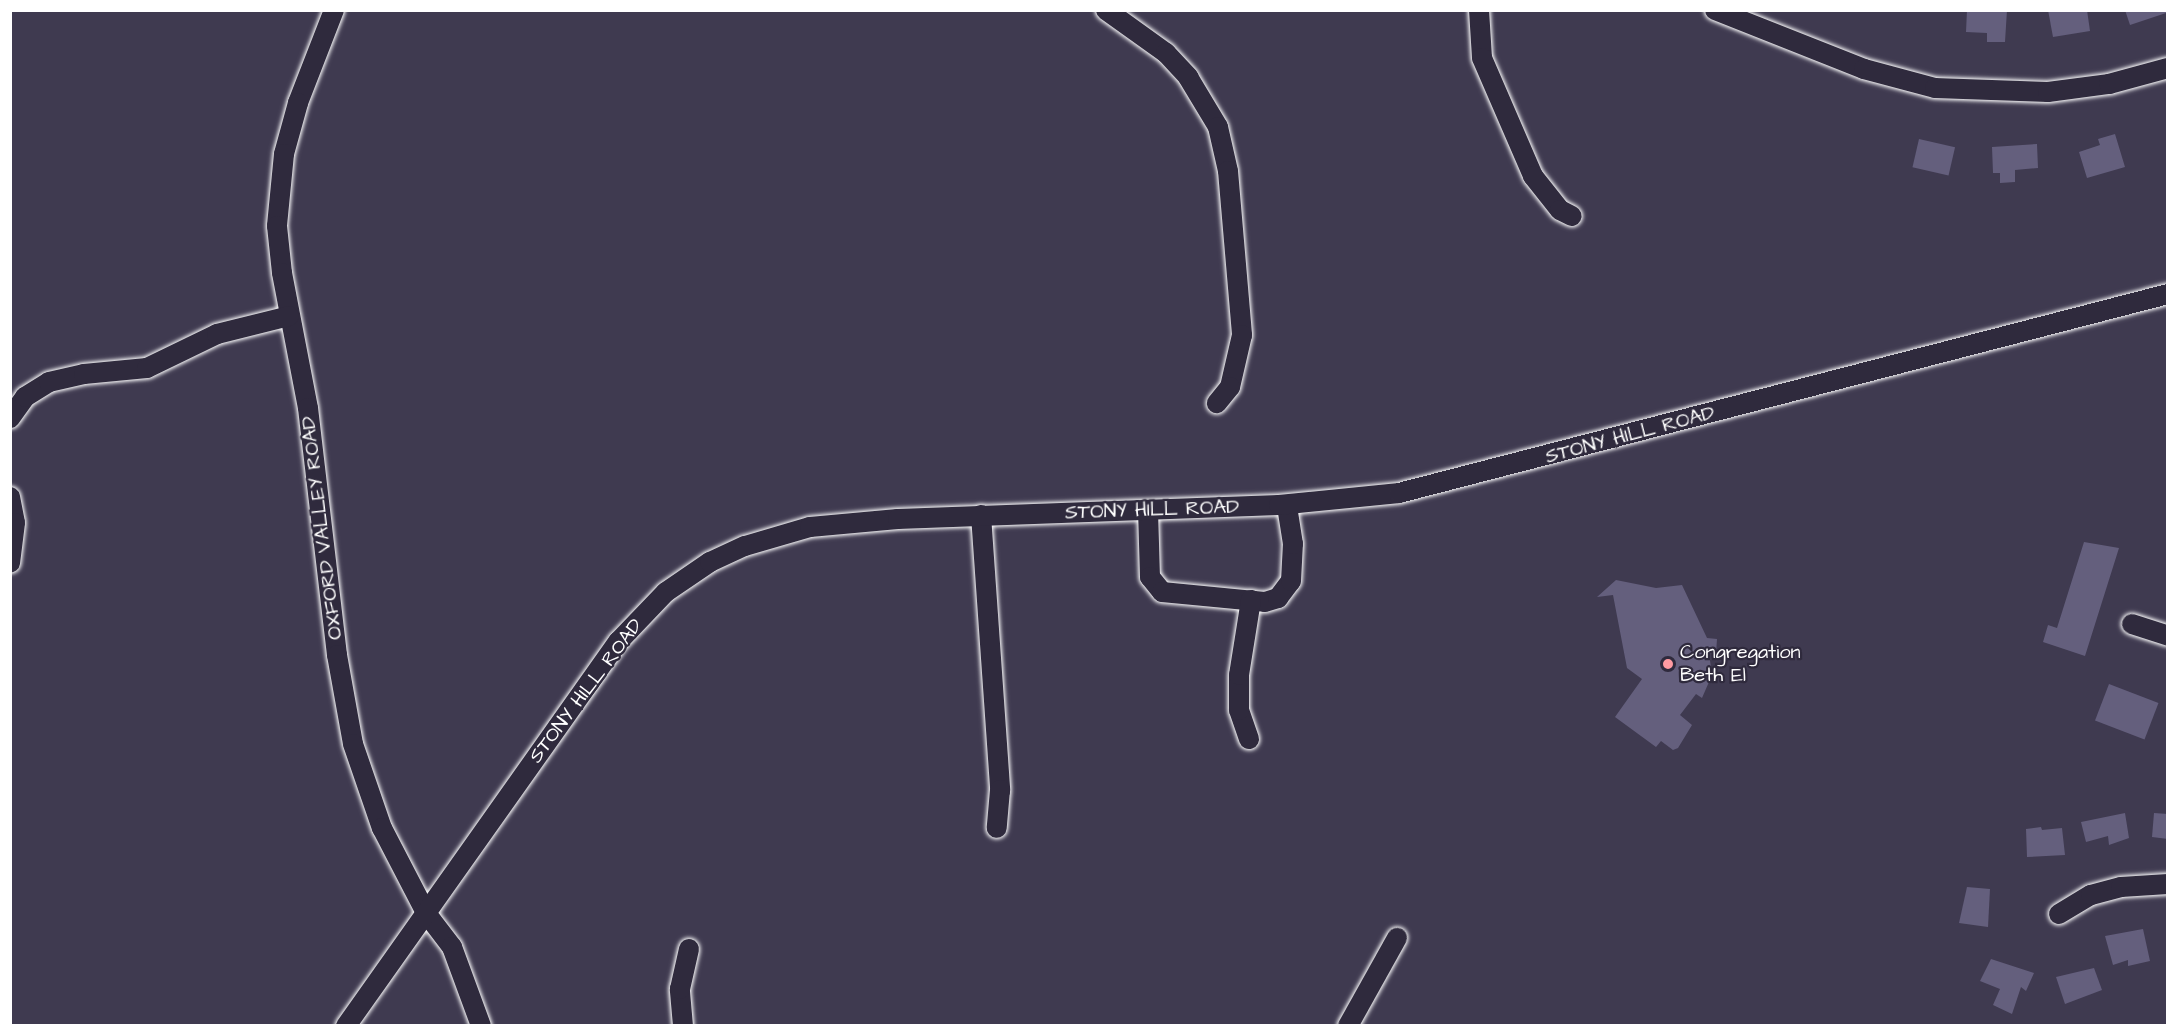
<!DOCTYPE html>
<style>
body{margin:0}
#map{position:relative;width:2178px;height:1036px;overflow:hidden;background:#3f3a50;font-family:"Architects Daughter",sans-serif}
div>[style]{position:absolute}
.building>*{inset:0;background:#645f7d;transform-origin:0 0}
.roads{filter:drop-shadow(0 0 2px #fff) drop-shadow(0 0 2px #fff)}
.minor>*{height:20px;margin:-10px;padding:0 10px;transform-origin:10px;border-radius:10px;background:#2f2a3d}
.dots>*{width:16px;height:16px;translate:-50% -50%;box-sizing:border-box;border:3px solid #2f2a3d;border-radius:50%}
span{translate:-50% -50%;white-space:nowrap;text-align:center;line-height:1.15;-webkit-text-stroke:4.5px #2f2a3d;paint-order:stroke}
.street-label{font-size:20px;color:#fff}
.poi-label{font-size:20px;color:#fff}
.left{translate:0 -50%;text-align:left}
.frame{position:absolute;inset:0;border:12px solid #fff;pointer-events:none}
</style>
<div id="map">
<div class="building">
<div style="clip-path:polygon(1967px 10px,2007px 10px,2005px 42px,1987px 42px,1987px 33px,1966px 32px)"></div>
<div style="clip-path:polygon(2048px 10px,2087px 10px,2090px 31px,2053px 37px)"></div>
<div style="clip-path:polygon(2125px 10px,2166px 10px,2166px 13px,2130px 25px)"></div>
<div style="clip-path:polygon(2115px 134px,2125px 167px,2087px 178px,2079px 152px,2100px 145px,2098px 139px)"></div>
<div style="left:1919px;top:139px;width:37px;height:29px;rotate:13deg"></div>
<div style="clip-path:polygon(2037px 144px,2038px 168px,2015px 170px,2015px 182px,2000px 183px,2000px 173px,1993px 173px,1992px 147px)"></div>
<div style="clip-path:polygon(2084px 542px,2119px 548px,2085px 656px,2043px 642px,2048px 625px,2057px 628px)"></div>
<div style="clip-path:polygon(1616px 580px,1656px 588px,1682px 585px,1707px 638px,1717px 639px,1716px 654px,1709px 653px,1712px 675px,1702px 698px,1696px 694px,1680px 715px,1692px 725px,1678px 748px,1673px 750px,1661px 741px,1656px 747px,1615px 717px,1642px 679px,1627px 668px,1613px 595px,1597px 597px)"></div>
<div style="left:2109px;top:684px;width:53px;height:39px;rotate:21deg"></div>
<div style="clip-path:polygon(2125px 813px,2129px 838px,2109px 845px,2108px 836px,2086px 842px,2081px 822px)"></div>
<div style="clip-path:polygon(2154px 813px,2168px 814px,2168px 839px,2152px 837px)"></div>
<div style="clip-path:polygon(2041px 827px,2042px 830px,2062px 828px,2065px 855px,2027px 857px,2026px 829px)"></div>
<div style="clip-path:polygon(1967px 887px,1990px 889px,1988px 927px,1959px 923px)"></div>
<div style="clip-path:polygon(2143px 929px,2150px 961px,2128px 966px,2128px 960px,2113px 965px,2105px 936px)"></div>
<div style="clip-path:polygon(1991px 959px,2034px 973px,2026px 991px,2021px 987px,2012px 1014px,1993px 1005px,2000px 989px,1980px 981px)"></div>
<div style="clip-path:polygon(2094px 968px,2102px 990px,2065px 1004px,2056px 977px)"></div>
</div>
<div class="roads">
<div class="minor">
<div style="left:334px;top:10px;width:100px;rotate:111.2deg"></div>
<div style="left:298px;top:103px;width:53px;rotate:105.4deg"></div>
<div style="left:284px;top:154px;width:72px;rotate:95.6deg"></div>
<div style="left:277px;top:226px;width:47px;rotate:83.9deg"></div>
<div style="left:282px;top:273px;width:137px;rotate:79.1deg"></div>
<div style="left:308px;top:408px;width:249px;rotate:83.3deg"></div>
<div style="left:337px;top:655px;width:90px;rotate:79.8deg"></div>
<div style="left:353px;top:744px;width:89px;rotate:71deg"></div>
<div style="left:382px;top:828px;width:96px;rotate:62.6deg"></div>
<div style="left:426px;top:913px;width:43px;rotate:52.6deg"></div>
<div style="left:452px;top:947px;width:84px;rotate:69.8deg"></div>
<div style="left:1106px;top:10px;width:74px;rotate:35.6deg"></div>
<div style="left:1166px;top:53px;width:33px;rotate:47deg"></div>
<div style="left:1188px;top:77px;width:58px;rotate:59deg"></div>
<div style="left:1218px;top:127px;width:45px;rotate:77.2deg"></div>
<div style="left:1228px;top:171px;width:165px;rotate:85.1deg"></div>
<div style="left:1242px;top:335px;width:53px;rotate:103deg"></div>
<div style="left:1230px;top:387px;width:21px;rotate:129deg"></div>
<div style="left:1479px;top:10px;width:48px;rotate:86.4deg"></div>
<div style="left:1482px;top:58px;width:129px;rotate:66.6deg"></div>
<div style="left:1533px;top:176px;width:43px;rotate:51.5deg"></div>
<div style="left:1560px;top:210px;width:13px;rotate:27deg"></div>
<div style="left:1715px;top:10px;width:160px;rotate:21.6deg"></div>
<div style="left:1864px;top:69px;width:73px;rotate:15deg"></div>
<div style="left:1935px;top:88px;width:113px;rotate:2deg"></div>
<div style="left:2048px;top:92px;width:62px;rotate:-7.5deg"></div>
<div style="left:2109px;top:84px;width:61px;rotate:-15.2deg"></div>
<div style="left:10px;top:418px;width:26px;rotate:-54deg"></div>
<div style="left:25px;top:397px;width:28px;rotate:-32deg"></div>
<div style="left:49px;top:382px;width:36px;rotate:-13deg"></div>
<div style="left:84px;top:374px;width:63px;rotate:-5.4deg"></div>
<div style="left:147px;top:368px;width:78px;rotate:-25.9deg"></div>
<div style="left:217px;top:334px;width:74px;rotate:-14deg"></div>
<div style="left:10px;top:497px;width:26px;rotate:79deg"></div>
<div style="left:15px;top:523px;width:40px;rotate:97.1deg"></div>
<div style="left:1148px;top:510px;width:67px;rotate:88.3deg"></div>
<div style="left:1150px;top:577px;width:19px;rotate:51deg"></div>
<div style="left:1162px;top:592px;width:103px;rotate:5.5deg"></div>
<div style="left:1265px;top:602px;width:14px;rotate:-17deg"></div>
<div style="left:1278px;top:598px;width:21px;rotate:-53deg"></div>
<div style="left:1291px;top:581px;width:37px;rotate:-87deg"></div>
<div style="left:1293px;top:544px;width:39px;rotate:-99deg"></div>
<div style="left:981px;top:515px;width:276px;rotate:86deg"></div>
<div style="left:1000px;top:790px;width:38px;rotate:95deg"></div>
<div style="left:2132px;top:624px;width:38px;rotate:18deg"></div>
<div style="left:1249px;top:739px;width:31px;rotate:-109deg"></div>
<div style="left:1239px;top:710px;width:35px;rotate:-90deg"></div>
<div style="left:1239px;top:675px;width:76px;rotate:-80.9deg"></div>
<div style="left:2059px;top:914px;width:37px;rotate:-31deg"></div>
<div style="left:2091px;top:895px;width:31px;rotate:-15deg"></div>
<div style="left:2121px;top:887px;width:47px;rotate:-3.7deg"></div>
<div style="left:346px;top:1026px;width:471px;rotate:-54.7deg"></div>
<div style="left:618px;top:642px;width:69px;rotate:-46.2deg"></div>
<div style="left:666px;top:592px;width:53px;rotate:-34.3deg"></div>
<div style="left:710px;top:562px;width:38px;rotate:-25deg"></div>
<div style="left:745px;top:546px;width:68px;rotate:-16.3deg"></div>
<div style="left:810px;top:527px;width:88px;rotate:-5.2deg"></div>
<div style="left:898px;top:519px;width:381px;rotate:-2.1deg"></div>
<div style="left:1279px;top:505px;width:121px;rotate:-5.7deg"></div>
<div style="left:1399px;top:493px;width:794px;rotate:-14.51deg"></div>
<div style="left:683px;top:1026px;width:37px;rotate:-95deg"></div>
<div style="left:680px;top:989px;width:41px;rotate:-77.3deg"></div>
<div style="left:1348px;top:1026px;width:101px;rotate:-60.9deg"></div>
</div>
</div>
<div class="dots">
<div style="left:1668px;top:664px;background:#ff9aa2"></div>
</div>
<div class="street-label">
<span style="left:1630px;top:435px;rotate:-15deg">STONY HILL ROAD</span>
<span style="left:1152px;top:510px;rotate:-2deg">STONY HILL ROAD</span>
<span style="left:322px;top:528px;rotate:-97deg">OXFORD VALLEY ROAD</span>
<span style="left:586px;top:691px;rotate:-53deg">STONY HILL ROAD</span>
</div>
<div class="poi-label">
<span class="left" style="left:1680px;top:664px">Congregation<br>Beth El</span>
</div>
<div class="frame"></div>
</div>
